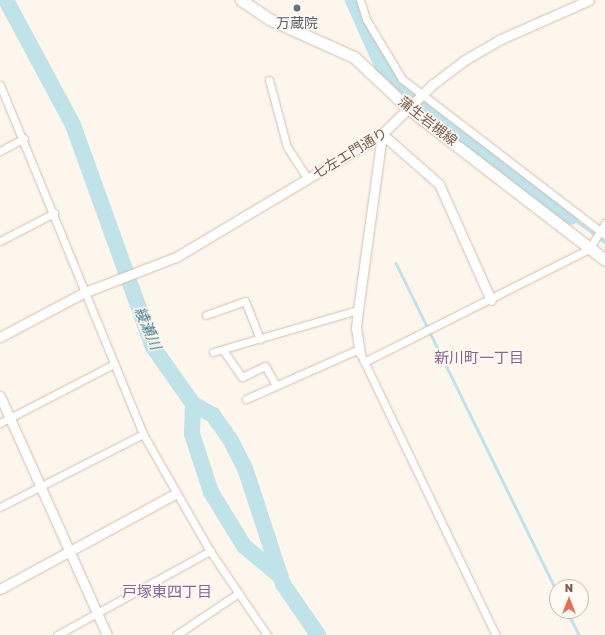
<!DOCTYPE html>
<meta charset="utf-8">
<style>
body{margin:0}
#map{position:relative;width:605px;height:635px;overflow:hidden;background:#fdf6ec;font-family:"Golos Text","Noto Sans JP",sans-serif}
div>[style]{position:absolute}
.stream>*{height:2.5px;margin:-1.25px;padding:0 1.25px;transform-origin:1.25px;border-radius:1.25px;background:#bfe3e8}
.river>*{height:16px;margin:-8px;padding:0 8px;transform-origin:8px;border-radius:8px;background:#bfe3e8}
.roads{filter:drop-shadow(0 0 1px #d1beb0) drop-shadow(0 0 1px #d1beb0)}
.minor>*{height:7px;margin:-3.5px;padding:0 3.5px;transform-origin:3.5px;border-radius:3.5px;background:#fff}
.tertiary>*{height:9px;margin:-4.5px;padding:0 4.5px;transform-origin:4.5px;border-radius:4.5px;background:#fff}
.secondary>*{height:11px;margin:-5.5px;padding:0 5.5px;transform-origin:5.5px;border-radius:5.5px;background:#fff}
.dots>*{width:11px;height:11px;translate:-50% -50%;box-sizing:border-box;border:2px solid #fffaf3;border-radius:50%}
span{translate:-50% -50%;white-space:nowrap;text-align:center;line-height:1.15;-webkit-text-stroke:3px #fffaf3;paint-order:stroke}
.worship-label{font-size:14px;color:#5b616d}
.street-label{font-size:14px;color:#7a5c4d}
.water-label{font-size:15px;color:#437c86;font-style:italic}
.neighbourhood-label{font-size:15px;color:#846695}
.north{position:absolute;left:549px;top:579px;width:40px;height:40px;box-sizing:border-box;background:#fffaf3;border:1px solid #cabbb1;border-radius:50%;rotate:0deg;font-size:11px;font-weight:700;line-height:16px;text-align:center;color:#7a5c4d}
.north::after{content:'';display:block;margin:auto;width:14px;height:18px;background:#e76f51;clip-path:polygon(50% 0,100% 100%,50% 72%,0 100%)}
</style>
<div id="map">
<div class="stream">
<div style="left:571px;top:217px;width:29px;rotate:36deg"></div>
<div style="left:601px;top:239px;width:5px;rotate:37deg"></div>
<div style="left:396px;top:263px;width:365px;rotate:63.9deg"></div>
<div style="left:567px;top:611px;width:27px;rotate:63deg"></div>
</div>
<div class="river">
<div style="left:6px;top:0;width:142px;rotate:61.8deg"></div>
<div style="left:73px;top:125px;width:236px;rotate:70.2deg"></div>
<div style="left:153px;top:347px;width:70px;rotate:54.9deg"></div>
<div style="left:193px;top:404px;width:23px;rotate:29deg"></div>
<div style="left:213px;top:415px;width:29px;rotate:55deg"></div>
<div style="left:230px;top:439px;width:33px;rotate:63deg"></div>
<div style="left:245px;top:468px;width:122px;rotate:71.9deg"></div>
<div style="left:283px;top:584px;width:62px;rotate:55.5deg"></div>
<div style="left:353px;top:0;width:69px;rotate:66deg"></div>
<div style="left:381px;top:63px;width:45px;rotate:49.5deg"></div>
<div style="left:421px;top:105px;width:187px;rotate:36.7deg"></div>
<div style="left:193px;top:404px;width:30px;rotate:92deg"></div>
<div style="left:192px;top:434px;width:61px;rotate:71.9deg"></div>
<div style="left:211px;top:492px;width:63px;rotate:58.6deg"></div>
<div style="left:244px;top:546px;width:47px;rotate:39.8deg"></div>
</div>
<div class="roads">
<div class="minor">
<div style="left:360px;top:0;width:20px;rotate:72deg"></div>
<div style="left:366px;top:19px;width:70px;rotate:59deg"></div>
<div style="left:402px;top:79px;width:256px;rotate:37.5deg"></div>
<div style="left:269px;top:80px;width:69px;rotate:75deg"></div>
<div style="left:287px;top:147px;width:37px;rotate:57deg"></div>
<div style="left:0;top:85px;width:377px;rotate:67.7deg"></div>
<div style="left:143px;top:434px;width:135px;rotate:60.2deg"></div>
<div style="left:210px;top:551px;width:102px;rotate:55.8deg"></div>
<div style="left:0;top:151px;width:27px;rotate:-28deg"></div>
<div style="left:0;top:241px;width:61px;rotate:-27.4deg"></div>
<div style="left:206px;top:315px;width:41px;rotate:-19.7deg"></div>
<div style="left:245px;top:301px;width:41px;rotate:68.5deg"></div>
<div style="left:223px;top:350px;width:33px;rotate:55deg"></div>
<div style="left:242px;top:377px;width:25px;rotate:-26deg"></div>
<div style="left:265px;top:366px;width:22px;rotate:60deg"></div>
<div style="left:213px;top:352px;width:151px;rotate:-16.2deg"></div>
<div style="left:360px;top:353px;width:313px;rotate:64.3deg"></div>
<div style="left:364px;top:362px;width:252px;rotate:-26.7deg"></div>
<div style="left:589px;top:249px;width:31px;rotate:-58deg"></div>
<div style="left:246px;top:399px;width:124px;rotate:-23.9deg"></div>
<div style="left:0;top:423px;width:126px;rotate:-27.4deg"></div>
<div style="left:0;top:507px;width:161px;rotate:-27deg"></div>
<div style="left:57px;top:635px;width:175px;rotate:-28.8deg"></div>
<div style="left:176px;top:635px;width:73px;rotate:-33.9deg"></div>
</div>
<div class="tertiary">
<div style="left:0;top:337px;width:94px;rotate:-27.9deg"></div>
<div style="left:83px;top:293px;width:100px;rotate:-21.2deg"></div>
<div style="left:176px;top:257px;width:240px;rotate:-30.8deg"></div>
<div style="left:382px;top:134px;width:71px;rotate:-44.4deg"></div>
<div style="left:433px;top:84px;width:38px;rotate:-37deg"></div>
<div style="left:463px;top:61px;width:44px;rotate:-30.1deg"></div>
<div style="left:501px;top:39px;width:96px;rotate:-23.9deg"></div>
<div style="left:360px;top:353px;width:25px;rotate:-99deg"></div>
<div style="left:356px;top:328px;width:18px;rotate:-84deg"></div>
<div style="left:358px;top:310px;width:178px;rotate:-82.2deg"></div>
<div style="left:382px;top:134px;width:76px;rotate:41.3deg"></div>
<div style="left:439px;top:184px;width:127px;rotate:65.9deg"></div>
<div style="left:0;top:396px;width:262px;rotate:65.9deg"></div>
<div style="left:0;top:589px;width:199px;rotate:-28.5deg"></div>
</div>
<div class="secondary">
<div style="left:241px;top:0;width:34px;rotate:34deg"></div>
<div style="left:269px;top:19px;width:93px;rotate:24.1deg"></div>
<div style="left:354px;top:57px;width:76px;rotate:43.4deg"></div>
<div style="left:409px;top:109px;width:247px;rotate:37.6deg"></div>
</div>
</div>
<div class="dots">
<div style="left:297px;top:8px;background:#6b7280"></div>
</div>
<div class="worship-label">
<span style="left:297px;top:23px">万蔵院</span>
</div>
<div class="street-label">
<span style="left:428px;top:121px;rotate:38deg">蒲生岩槻線</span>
<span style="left:350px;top:153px;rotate:-31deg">七左エ門通り</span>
</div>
<div class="water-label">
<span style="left:148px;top:328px;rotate:67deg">綾瀬川</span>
</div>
<div class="neighbourhood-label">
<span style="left:479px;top:358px">新川町一丁目</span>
<span style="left:167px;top:592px">戸塚東四丁目</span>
</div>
<div class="north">N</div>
</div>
